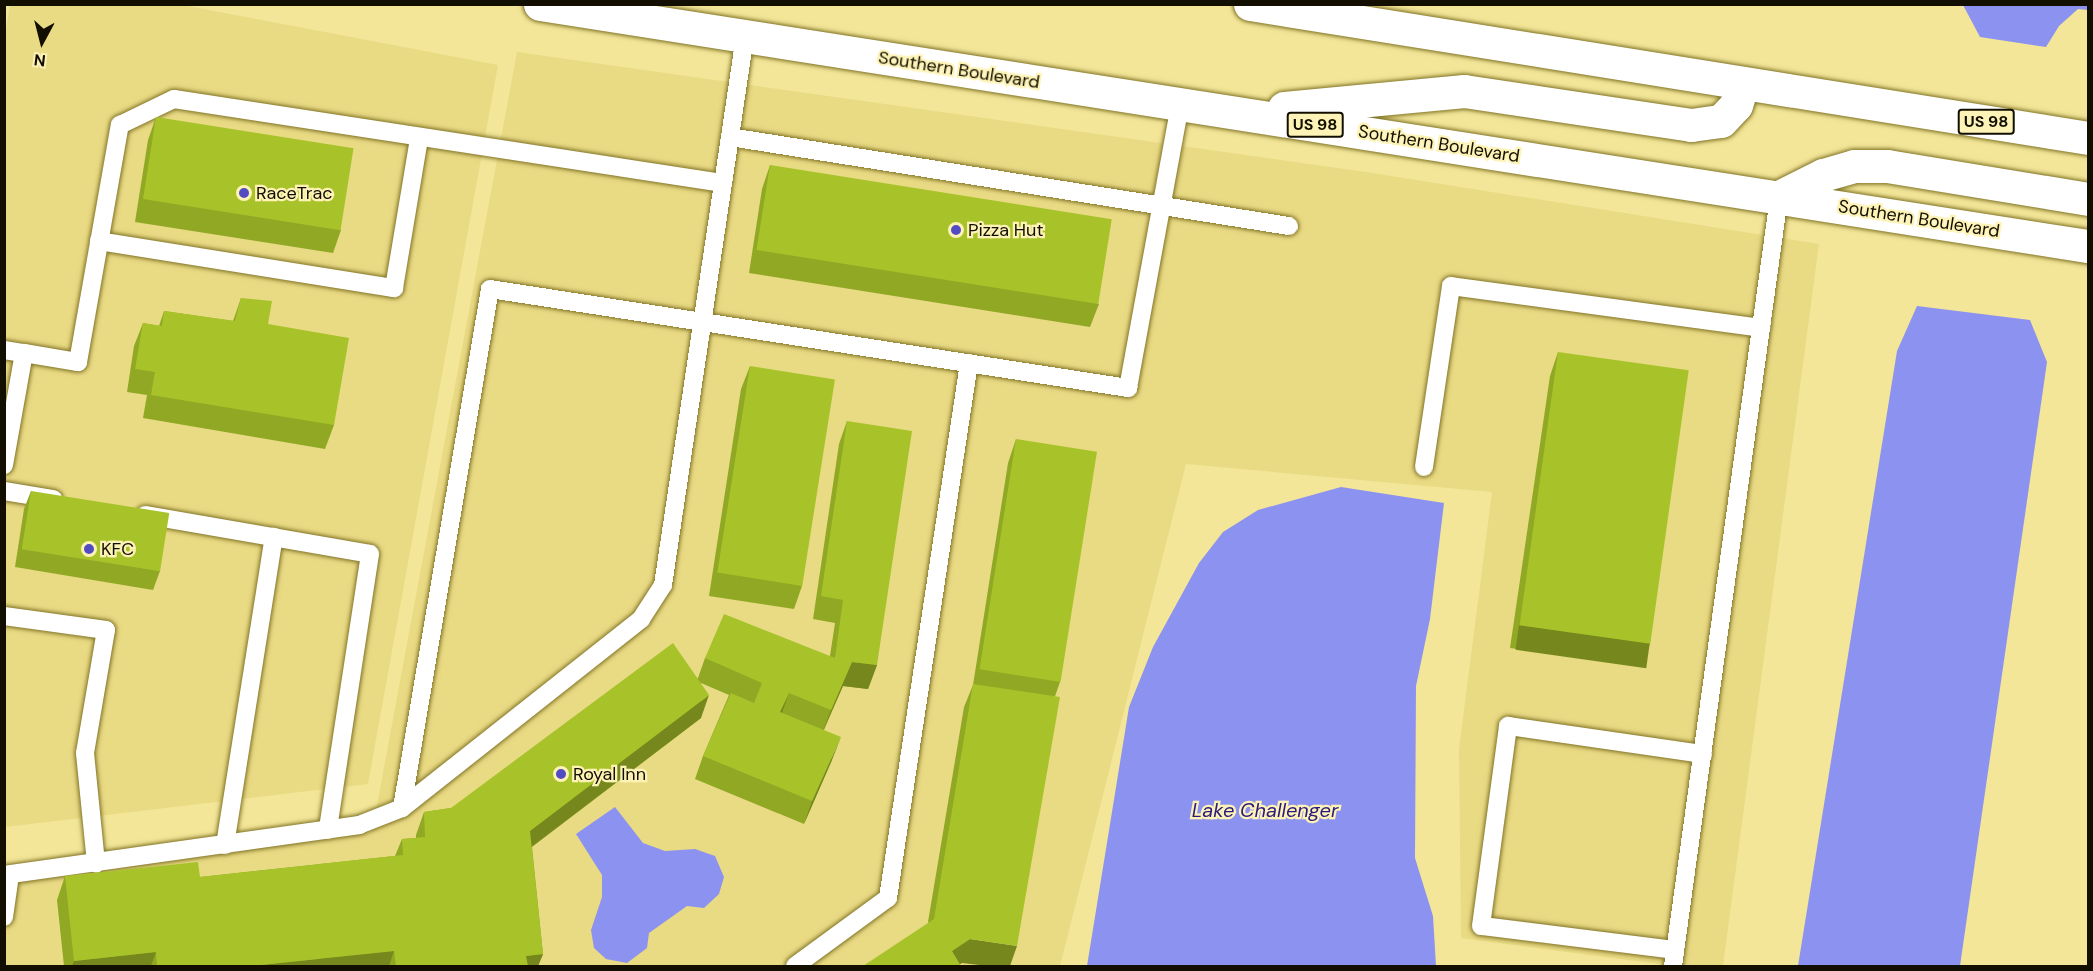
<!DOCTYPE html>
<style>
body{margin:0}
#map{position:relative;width:2093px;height:971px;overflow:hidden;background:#f3e698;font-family:"DM Sans",sans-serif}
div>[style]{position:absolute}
.built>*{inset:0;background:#e9da84}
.water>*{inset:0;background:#8c92ef}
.roads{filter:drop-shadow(0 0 2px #817426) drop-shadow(0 0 2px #817426)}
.service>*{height:18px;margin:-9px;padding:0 9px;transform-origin:9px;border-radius:9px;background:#fff}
.trunk>*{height:33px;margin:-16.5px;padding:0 16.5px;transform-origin:16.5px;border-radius:16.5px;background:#fff}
.wall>*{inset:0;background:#90a824}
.shaded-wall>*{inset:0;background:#76881d;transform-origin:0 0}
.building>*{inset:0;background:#a8c32a;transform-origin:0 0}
.dots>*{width:16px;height:16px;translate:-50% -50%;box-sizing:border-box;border:3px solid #fef3b6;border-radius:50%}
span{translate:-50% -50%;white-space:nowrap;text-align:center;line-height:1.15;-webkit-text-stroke:4.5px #fef3b6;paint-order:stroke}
.shield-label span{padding:2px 4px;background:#fef3b6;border:2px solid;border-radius:4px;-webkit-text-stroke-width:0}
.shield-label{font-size:16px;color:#130f00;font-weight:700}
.street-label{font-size:18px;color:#130f00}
.poi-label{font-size:18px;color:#130f00}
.left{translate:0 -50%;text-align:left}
.water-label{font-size:20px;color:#291980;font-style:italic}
.frame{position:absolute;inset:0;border:6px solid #130f00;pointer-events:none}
.north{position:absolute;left:12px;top:12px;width:60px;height:60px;-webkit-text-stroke:4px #fef3b6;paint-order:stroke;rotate:187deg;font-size:16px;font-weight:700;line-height:24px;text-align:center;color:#130f00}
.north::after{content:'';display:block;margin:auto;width:21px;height:27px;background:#130f00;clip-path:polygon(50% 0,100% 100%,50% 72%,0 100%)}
</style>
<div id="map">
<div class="built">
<div style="clip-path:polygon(10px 5px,183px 5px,498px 65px,368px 784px,5px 827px,4px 42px)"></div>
<div style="clip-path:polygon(517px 52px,1366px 172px,1819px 244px,1723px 966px,1674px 966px,1461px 938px,1459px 749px,1492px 492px,1186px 464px,1060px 966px,5px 966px,4px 883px,372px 832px)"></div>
</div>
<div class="water">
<div style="clip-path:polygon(2088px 4px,2088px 10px,2078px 9px,2059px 26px,2046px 47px,1980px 37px,1963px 5px)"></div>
<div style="clip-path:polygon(1917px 306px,2030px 320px,2047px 362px,1960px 966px,1798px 966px,1897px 351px)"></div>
<div style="clip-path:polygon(1341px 487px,1444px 503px,1430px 619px,1416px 686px,1415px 858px,1433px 916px,1436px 966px,1087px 966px,1129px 707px,1153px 647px,1199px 563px,1223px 532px,1258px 510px)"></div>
<div style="clip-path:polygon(615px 807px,643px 843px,665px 851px,695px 849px,715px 856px,724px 877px,719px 894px,704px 908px,687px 906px,649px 933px,647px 948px,627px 963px,606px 959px,594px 948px,591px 930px,602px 897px,602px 875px,576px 834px)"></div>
</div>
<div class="roads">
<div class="service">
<div style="left:730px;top:137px;width:566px;rotate:9.05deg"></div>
<div style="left:99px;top:241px;width:299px;rotate:9.1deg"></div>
<div style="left:394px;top:288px;width:151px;rotate:-80.5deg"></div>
<div style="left:4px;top:350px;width:20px;rotate:9deg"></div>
<div style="left:4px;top:465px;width:114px;rotate:-79.9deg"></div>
<div style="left:24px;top:353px;width:55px;rotate:9.5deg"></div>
<div style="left:78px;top:362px;width:241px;rotate:-80deg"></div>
<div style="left:120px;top:125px;width:60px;rotate:-25.7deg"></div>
<div style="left:174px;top:99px;width:554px;rotate:8.71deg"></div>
<div style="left:1424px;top:467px;width:183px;rotate:-81.5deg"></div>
<div style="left:1451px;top:286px;width:313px;rotate:7.7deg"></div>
<div style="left:4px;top:491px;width:50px;rotate:9.3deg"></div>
<div style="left:145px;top:515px;width:228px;rotate:9.8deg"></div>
<div style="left:370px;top:554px;width:279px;rotate:98.7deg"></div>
<div style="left:4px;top:616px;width:103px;rotate:7.8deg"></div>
<div style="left:106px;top:630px;width:125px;rotate:99.7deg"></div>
<div style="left:85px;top:753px;width:111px;rotate:84.3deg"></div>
<div style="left:402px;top:808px;width:526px;rotate:-80.38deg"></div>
<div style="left:490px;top:289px;width:646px;rotate:8.82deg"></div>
<div style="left:1128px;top:388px;width:289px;rotate:-79.6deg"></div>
<div style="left:225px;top:845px;width:312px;rotate:-81deg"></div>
<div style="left:4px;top:875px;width:359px;rotate:-8deg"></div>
<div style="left:359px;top:825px;width:46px;rotate:-21.6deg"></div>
<div style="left:402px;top:808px;width:305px;rotate:-38.3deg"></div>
<div style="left:641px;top:619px;width:40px;rotate:-57.1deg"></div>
<div style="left:663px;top:585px;width:555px;rotate:-81.5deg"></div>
<div style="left:4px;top:917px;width:42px;rotate:-81.9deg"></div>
<div style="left:1675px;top:950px;width:195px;rotate:-172.9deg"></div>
<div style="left:1481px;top:926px;width:202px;rotate:-82.3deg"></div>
<div style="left:1508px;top:726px;width:197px;rotate:8.2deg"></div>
<div style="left:795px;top:966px;width:115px;rotate:-36.2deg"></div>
<div style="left:888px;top:898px;width:541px;rotate:-81.39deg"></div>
<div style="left:1673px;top:966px;width:776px;rotate:-82.15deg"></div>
</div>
<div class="trunk">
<div style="left:540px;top:4px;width:1567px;rotate:8.89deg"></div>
<div style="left:1250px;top:4px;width:849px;rotate:9.08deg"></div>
<div style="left:1284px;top:108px;width:181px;rotate:-5.4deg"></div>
<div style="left:1464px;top:91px;width:230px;rotate:8.5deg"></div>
<div style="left:1691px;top:125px;width:30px;rotate:-8deg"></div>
<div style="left:1721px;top:121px;width:22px;rotate:-47deg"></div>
<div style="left:1736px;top:105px;width:23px;rotate:-72deg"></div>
<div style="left:1779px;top:197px;width:49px;rotate:-26.6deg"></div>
<div style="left:1823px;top:175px;width:32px;rotate:-16deg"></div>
<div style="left:1854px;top:166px;width:33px"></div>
<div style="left:1887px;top:166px;width:204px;rotate:9.3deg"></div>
</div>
</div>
<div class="wall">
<div style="clip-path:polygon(156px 117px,341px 230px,333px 253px,135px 222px,148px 140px)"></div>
<div style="clip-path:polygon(770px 165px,1099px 304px,1090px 327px,749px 273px,762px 189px)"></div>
<div style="clip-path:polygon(241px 298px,268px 324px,334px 425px,325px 449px,143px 418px,147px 395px,127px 392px,134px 346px,143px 323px,159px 326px,164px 311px,233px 321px)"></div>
<div style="clip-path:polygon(1558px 352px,1650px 644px,1642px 667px,1510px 648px,1550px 376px)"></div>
<div style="clip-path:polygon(750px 366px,802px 586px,794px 609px,709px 596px,741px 389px)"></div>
<div style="clip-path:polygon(847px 421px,877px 665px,868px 689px,843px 686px,824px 730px,832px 760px,804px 824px,695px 779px,703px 756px,729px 695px,701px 683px,701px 718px,532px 847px,543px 954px,538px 966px,64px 966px,57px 900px,65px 876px,200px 877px,395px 856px,402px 839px,416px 838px,416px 835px,424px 812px,451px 808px,698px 678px,705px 658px,830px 656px,835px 623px,813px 619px,839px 444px)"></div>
<div style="clip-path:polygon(1016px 439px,1060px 682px,962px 963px,960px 964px,928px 922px,964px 707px,973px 685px,1008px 463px)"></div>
<div style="clip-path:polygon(31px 491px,160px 571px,153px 590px,15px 567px,24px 509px)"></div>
</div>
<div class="shaded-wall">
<div style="left:1519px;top:625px;width:132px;height:25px;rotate:8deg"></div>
<div style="clip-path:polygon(852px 662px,877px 665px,868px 689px,843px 686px,822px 733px,831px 710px)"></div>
<div style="clip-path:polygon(789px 693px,781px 716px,780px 712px)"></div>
<div style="clip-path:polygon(709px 695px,701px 718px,522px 854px,530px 831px)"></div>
<div style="clip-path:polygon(841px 737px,832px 760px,804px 824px,812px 801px)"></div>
<div style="clip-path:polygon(970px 939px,1017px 946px,1010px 966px,988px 966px,962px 963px,956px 966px,952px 951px)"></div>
<div style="clip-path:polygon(394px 951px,389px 966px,251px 966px)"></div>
<div style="clip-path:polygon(156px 952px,151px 966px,72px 966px,74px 961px)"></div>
<div style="clip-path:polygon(543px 954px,538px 966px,522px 966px,526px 956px)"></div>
</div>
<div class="building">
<div style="left:156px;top:117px;width:200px;height:83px;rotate:9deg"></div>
<div style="left:770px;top:165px;width:346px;height:86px;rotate:9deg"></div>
<div style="clip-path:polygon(241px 298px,272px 301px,268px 324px,349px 338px,334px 425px,151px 395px,155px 372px,135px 369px,143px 323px,162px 326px,164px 311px,235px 321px)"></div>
<div style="left:1558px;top:352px;width:132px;height:276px;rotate:8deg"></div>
<div style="left:750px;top:366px;width:86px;height:209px;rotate:9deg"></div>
<div style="clip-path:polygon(847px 421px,912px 431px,877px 665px,852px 662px,831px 710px,789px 693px,780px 712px,841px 737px,812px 801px,703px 756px,731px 693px,754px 703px,762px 683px,705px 658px,724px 614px,835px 658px,843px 600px,821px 596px)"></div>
<div style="left:1016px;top:439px;width:82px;height:233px;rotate:9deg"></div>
<div style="left:31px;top:491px;width:140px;height:59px;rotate:9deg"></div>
<div style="clip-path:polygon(673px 643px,709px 695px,530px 831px,543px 954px,526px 956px,528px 966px,396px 966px,394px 951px,251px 966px,157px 966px,156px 952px,74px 961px,65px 876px,198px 862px,200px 877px,403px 855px,402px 839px,425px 837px,424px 812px,451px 808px)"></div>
<div style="clip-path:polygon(973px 684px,1060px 697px,1017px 946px,970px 939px,952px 951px,961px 966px,863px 966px,934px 919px)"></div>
</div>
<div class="dots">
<div style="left:244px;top:193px;background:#524cc3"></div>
<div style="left:956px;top:230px;background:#524cc3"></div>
<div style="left:89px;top:549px;background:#524cc3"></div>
<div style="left:561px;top:774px;background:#524cc3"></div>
</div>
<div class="shield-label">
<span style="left:1986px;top:122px">US 98</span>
<span style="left:1315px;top:125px">US 98</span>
</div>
<div class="street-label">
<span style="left:959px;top:70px;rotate:9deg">Southern Boulevard</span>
<span style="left:1439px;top:144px;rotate:9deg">Southern Boulevard</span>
<span style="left:1919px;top:219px;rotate:9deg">Southern Boulevard</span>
</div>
<div class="poi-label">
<span class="left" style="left:256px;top:193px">RaceTrac</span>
<span class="left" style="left:968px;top:230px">Pizza Hut</span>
<span class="left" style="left:101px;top:549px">KFC</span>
<span class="left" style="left:573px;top:774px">Royal Inn</span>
</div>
<div class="water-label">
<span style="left:1265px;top:810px">Lake Challenger</span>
</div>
<div class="frame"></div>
<div class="north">N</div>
</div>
